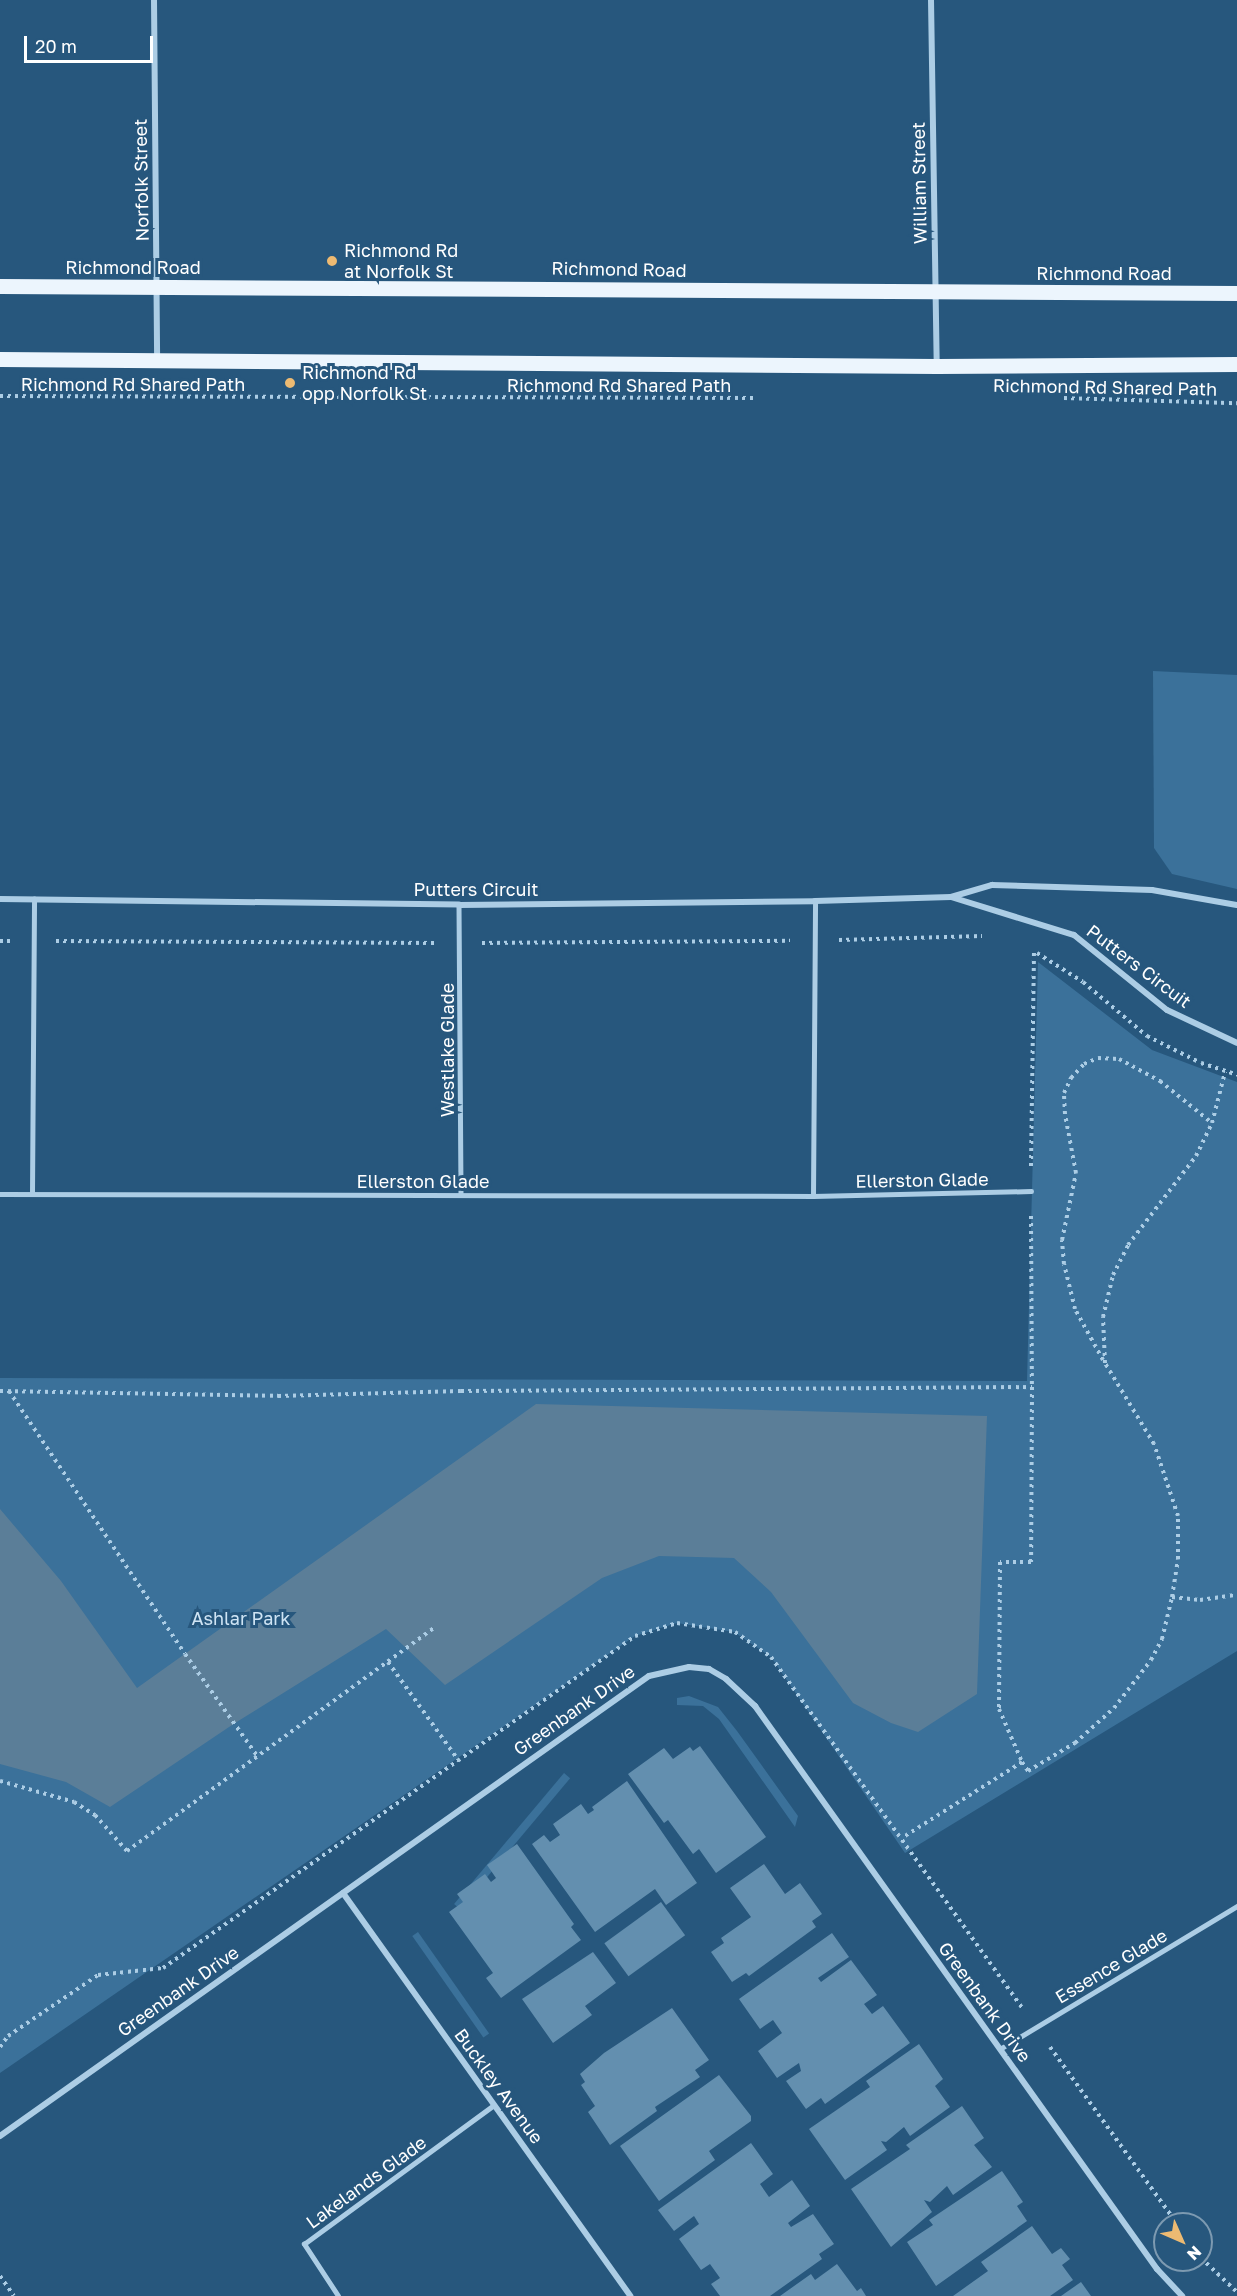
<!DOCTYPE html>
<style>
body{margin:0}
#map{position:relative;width:1237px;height:2296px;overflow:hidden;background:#27577d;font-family:"Golos Text",sans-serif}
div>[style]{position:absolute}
.green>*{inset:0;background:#3b719a;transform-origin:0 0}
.water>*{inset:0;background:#5b7e98}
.building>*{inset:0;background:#638faf;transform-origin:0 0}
.path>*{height:4px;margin-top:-2px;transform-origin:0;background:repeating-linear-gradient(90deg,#accde5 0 3px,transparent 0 7.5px)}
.service>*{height:4.5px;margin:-2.25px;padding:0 2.25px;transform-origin:2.25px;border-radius:2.25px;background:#accde5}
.minor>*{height:6px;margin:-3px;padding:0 3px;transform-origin:3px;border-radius:3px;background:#accde5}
.primary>*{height:15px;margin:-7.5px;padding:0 7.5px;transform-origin:7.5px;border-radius:7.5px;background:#ecf5fd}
.dots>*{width:16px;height:16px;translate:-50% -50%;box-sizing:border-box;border:3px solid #27577d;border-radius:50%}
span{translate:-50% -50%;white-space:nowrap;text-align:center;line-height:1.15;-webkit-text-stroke:6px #27577d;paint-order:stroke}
.street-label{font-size:18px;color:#fff}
.poi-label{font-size:18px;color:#fff}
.left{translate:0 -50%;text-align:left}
.park-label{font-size:18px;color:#cfe4f4}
.north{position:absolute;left:1153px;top:2212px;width:60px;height:60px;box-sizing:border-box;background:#27577d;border:2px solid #7d9ab1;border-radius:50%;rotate:135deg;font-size:16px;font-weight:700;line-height:24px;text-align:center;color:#fff}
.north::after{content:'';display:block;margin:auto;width:21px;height:27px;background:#edba72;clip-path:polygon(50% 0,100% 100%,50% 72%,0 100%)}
.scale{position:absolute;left:24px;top:36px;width:129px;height:27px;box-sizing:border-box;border:3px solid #fff;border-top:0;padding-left:8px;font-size:18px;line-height:21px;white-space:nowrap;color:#fff;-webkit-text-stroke:4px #27577d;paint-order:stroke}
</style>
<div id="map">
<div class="green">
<div style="clip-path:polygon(1153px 671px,1237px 675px,1237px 889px,1172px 874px,1154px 848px)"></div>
<div style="clip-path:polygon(1038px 962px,1152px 1050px,1237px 1082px,1237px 1651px,905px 1853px,771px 1657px,734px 1632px,677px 1623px,635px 1636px,0 2073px,0 1378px,1027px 1381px)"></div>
<div style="clip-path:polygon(689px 1696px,718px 1707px,737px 1731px,798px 1816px,795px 1827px,719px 1719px,703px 1706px,677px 1705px,677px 1698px)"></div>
<div style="left:564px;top:1773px;width:8px;height:171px;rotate:40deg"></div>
<div style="left:418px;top:1932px;width:124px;height:7px;rotate:55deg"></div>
</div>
<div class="water">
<div style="clip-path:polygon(536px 1404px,987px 1416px,977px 1694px,918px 1732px,891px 1723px,853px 1703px,771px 1592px,734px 1558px,659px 1556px,602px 1578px,445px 1685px,386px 1629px,235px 1723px,110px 1807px,66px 1782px,0 1764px,0 1509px,61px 1581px,137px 1688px)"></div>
</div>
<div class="building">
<div style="clip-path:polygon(700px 1746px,766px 1837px,716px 1873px,699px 1849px,693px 1854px,668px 1820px,664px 1823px,628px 1774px,664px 1748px,673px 1759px,690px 1747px,693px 1751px)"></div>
<div style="clip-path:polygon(627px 1781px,697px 1883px,666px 1905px,655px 1889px,595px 1932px,532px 1844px,544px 1835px,550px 1842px,560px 1835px,553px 1824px,581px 1804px,588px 1814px,594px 1810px,592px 1807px)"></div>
<div style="clip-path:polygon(517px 1844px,574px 1924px,571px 1927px,581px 1940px,501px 1998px,486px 1978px,493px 1973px,449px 1912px,463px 1902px,457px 1894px,485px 1874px,491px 1882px,496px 1878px,487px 1865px)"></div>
<div style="clip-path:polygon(764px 1864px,785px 1894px,800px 1883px,822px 1914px,812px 1921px,816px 1927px,749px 1976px,746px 1973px,732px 1982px,711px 1952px,724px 1943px,721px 1938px,751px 1917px,730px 1888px)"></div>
<div style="left:661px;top:1902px;width:41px;height:70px;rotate:54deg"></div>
<div style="clip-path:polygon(832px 1933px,849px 1957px,818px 1978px,821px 1982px,851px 1960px,877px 1995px,864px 2004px,872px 2014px,883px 2006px,910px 2043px,825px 2104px,821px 2098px,806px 2109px,786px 2081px,801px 2071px,799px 2063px,777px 2078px,758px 2051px,782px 2033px,773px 2020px,760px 2029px,739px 1999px)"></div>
<div style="clip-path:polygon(593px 1952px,616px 1983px,585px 2006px,592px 2015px,553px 2043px,522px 1999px)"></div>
<div style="clip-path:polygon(672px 2008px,709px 2060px,695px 2070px,700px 2077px,655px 2107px,657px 2111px,610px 2145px,588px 2112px,595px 2106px,581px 2085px,585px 2082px,580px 2074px,604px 2053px)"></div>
<div style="clip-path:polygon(919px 2044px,943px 2079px,935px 2086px,950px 2107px,910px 2136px,904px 2127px,886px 2142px,881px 2141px,887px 2150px,845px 2180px,809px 2129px,870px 2087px,866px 2081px)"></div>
<div style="clip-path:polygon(719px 2075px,751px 2116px,751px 2121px,709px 2151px,715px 2160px,659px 2201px,620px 2146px)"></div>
<div style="clip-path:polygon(962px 2106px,984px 2138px,974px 2145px,992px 2167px,953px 2195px,947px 2186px,930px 2202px,924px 2200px,932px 2212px,891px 2247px,851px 2189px,910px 2149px,906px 2145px)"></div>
<div style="clip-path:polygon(751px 2143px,773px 2174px,760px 2184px,769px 2197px,792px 2180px,810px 2206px,788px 2223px,791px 2227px,813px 2214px,834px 2244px,819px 2254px,822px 2259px,770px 2296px,720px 2296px,711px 2284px,720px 2278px,710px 2264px,701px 2270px,679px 2239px,699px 2224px,694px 2216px,674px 2231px,658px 2210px)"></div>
<div style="clip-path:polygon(1002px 2171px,1023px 2202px,1017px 2206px,1027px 2221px,936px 2286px,907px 2242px,933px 2225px,929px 2220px)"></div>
<div style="clip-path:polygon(1032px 2226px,1052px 2254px,1061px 2248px,1070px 2259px,1062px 2265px,1073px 2280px,1050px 2296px,953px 2296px,988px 2271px,981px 2262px)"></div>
<div style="clip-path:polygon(837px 2264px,857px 2291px,861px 2288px,866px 2296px,780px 2296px,811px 2274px,815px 2280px)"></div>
<div style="clip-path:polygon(1081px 2282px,1091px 2296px,1061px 2296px)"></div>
</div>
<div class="path">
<div style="left:0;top:396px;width:756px;rotate:0.15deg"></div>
<div style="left:1064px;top:398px;width:173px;rotate:1.7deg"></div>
<div style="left:839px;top:940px;width:143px;rotate:-1.6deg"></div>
<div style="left:0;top:941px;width:10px"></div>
<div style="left:56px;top:941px;width:380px;rotate:0.3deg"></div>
<div style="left:482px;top:943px;width:308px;rotate:-0.4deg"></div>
<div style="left:1037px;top:953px;width:54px;rotate:32.2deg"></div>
<div style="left:1083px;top:982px;width:84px;rotate:40.2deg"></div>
<div style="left:1147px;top:1036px;width:60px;rotate:26.6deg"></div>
<div style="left:1201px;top:1063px;width:38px;rotate:18deg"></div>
<div style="left:1031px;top:1166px;width:215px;rotate:-89.2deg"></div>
<div style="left:1031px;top:1216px;width:171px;rotate:89.7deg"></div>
<div style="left:1103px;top:1360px;width:58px;rotate:-118.8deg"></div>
<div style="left:1075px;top:1309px;width:46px;rotate:-103.7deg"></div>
<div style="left:1064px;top:1264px;width:24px;rotate:-95deg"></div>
<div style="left:1062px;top:1240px;width:68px;rotate:-78.2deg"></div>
<div style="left:1076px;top:1173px;width:60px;rotate:-100.6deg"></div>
<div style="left:1065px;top:1114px;width:21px;rotate:-93deg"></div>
<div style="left:1064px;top:1093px;width:17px;rotate:-65deg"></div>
<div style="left:1071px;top:1078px;width:19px;rotate:-47deg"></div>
<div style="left:1084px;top:1064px;width:15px;rotate:-23deg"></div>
<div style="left:1098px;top:1058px;width:21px;rotate:3deg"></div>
<div style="left:1119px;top:1059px;width:47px;rotate:28.2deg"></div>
<div style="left:1160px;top:1081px;width:67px;rotate:38.9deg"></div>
<div style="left:0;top:1391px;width:278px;rotate:1deg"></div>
<div style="left:278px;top:1396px;width:183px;rotate:-1.6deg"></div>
<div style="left:461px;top:1391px;width:571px;rotate:-0.4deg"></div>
<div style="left:1032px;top:1387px;width:175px;rotate:90.3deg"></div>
<div style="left:1031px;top:1562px;width:31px;rotate:180deg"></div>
<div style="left:1000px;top:1562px;width:147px;rotate:90.4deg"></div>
<div style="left:999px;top:1709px;width:58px;rotate:66.5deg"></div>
<div style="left:1022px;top:1762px;width:142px;rotate:147.7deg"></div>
<div style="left:9px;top:1391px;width:316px;rotate:56.2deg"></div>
<div style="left:185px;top:1654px;width:126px;rotate:54.7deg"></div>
<div style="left:1172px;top:1597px;width:38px;rotate:-81deg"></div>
<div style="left:1178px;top:1559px;width:43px;rotate:-90deg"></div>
<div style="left:1178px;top:1516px;width:76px;rotate:-108.4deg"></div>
<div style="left:1154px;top:1444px;width:95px;rotate:-121.2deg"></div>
<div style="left:1105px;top:1363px;width:46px;rotate:-92.5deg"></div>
<div style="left:1103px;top:1317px;width:43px;rotate:-76.6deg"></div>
<div style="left:1113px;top:1275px;width:34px;rotate:-63deg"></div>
<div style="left:1128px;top:1245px;width:112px;rotate:-52.6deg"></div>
<div style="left:1196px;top:1156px;width:37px;rotate:-64deg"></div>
<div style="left:1212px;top:1123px;width:53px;rotate:-75.7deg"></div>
<div style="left:388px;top:1662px;width:122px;rotate:54.4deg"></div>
<div style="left:1022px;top:1762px;width:11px;rotate:56deg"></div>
<div style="left:1028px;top:1771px;width:55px;rotate:-30.8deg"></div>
<div style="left:1075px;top:1743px;width:52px;rotate:-41.9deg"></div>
<div style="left:1114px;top:1708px;width:61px;rotate:-52.4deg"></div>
<div style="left:1151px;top:1660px;width:24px;rotate:-62deg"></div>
<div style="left:1162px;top:1639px;width:43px;rotate:-76.6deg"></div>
<div style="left:1172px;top:1597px;width:28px;rotate:6deg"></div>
<div style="left:1200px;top:1600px;width:37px;rotate:-8deg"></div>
<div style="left:0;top:1781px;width:77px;rotate:15.8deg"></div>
<div style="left:74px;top:1802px;width:25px;rotate:32deg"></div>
<div style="left:95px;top:1815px;width:48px;rotate:48.4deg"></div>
<div style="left:127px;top:1851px;width:379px;rotate:-36deg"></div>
<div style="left:0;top:2047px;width:14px;rotate:-54deg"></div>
<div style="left:8px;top:2036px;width:109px;rotate:-34.1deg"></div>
<div style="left:98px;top:1975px;width:65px;rotate:-6.1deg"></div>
<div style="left:163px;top:1968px;width:577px;rotate:-35.12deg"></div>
<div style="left:635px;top:1636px;width:44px;rotate:-17.2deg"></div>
<div style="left:677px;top:1623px;width:59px;rotate:8.8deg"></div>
<div style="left:735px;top:1632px;width:44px;rotate:34.8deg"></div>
<div style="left:771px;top:1657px;width:433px;rotate:54.4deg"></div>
<div style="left:1050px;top:2047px;width:218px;rotate:54.3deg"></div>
<div style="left:1201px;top:2258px;width:50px;rotate:43.4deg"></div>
<div style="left:0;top:2276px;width:24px;rotate:55deg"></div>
</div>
<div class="service">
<div style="left:459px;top:905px;width:290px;rotate:89.6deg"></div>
<div style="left:32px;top:1193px;width:294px;rotate:-89.6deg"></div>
<div style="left:0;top:1194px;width:813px;rotate:0.14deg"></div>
<div style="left:813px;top:1196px;width:218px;rotate:-1.3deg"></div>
<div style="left:813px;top:1196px;width:295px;rotate:-89.6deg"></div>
<div style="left:1000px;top:2049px;width:277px;rotate:-31.1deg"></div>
<div style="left:338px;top:2296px;width:62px;rotate:-123.2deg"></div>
<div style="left:304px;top:2244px;width:235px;rotate:-36.2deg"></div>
</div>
<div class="minor">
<div style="left:154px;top:0;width:359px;rotate:89.5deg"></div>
<div style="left:931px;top:0;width:365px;rotate:89.1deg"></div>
<div style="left:951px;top:897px;width:129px;rotate:17.2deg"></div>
<div style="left:1074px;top:935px;width:119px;rotate:38.9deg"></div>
<div style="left:1167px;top:1010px;width:77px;rotate:25.2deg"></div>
<div style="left:0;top:899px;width:459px;rotate:0.7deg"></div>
<div style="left:459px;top:905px;width:356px;rotate:-0.6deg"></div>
<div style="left:815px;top:901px;width:136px;rotate:-1.7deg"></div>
<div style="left:951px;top:897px;width:43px;rotate:-16.3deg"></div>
<div style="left:992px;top:885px;width:160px;rotate:1.8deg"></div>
<div style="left:1152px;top:890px;width:86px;rotate:10deg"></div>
<div style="left:343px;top:1893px;width:495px;rotate:54.5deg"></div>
<div style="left:0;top:2136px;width:795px;rotate:-35.33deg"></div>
<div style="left:649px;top:1676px;width:41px;rotate:-12.7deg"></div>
<div style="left:689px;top:1667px;width:20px;rotate:6deg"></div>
<div style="left:709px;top:1669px;width:20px;rotate:30deg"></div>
<div style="left:726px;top:1679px;width:40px;rotate:43deg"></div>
<div style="left:755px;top:1706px;width:692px;rotate:54.47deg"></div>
<div style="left:1157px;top:2269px;width:37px;rotate:47deg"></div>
</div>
<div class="primary">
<div style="left:0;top:286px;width:1237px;rotate:0.32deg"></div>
<div style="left:0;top:359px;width:937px;rotate:0.43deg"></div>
<div style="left:937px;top:366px;width:300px;rotate:-0.4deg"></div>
</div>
<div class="dots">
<div style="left:332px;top:261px;background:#edba72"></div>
<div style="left:290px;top:383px;background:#edba72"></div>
</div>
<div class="street-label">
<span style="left:141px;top:180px;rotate:-91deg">Norfolk Street</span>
<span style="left:919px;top:183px;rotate:-91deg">William Street</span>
<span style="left:133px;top:267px">Richmond Road</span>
<span style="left:619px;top:269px;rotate:1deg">Richmond Road</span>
<span style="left:1104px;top:273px">Richmond Road</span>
<span style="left:133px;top:384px">Richmond Rd Shared Path</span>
<span style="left:619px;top:385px">Richmond Rd Shared Path</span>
<span style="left:1105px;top:387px;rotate:1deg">Richmond Rd Shared Path</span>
<span style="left:476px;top:889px">Putters Circuit</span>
<span style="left:1139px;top:966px;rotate:37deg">Putters Circuit</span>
<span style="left:447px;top:1050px;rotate:-90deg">Westlake Glade</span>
<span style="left:922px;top:1180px;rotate:-1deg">Ellerston Glade</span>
<span style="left:423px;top:1181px">Ellerston Glade</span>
<span style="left:574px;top:1710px;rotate:-35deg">Greenbank Drive</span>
<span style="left:1111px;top:1966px;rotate:-31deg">Essence Glade</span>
<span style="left:178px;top:1991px;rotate:-35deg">Greenbank Drive</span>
<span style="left:985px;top:2002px;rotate:54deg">Greenbank Drive</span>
<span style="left:499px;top:2086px;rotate:54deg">Buckley Avenue</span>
<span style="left:366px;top:2182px;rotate:-36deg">Lakelands Glade</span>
</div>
<div class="poi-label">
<span class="left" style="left:344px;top:261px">Richmond Rd<br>at Norfolk St</span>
<span class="left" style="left:302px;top:383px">Richmond Rd<br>opp Norfolk St</span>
</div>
<div class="park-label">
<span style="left:241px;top:1618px">Ashlar Park</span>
</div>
<div class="north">N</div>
<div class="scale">20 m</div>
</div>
